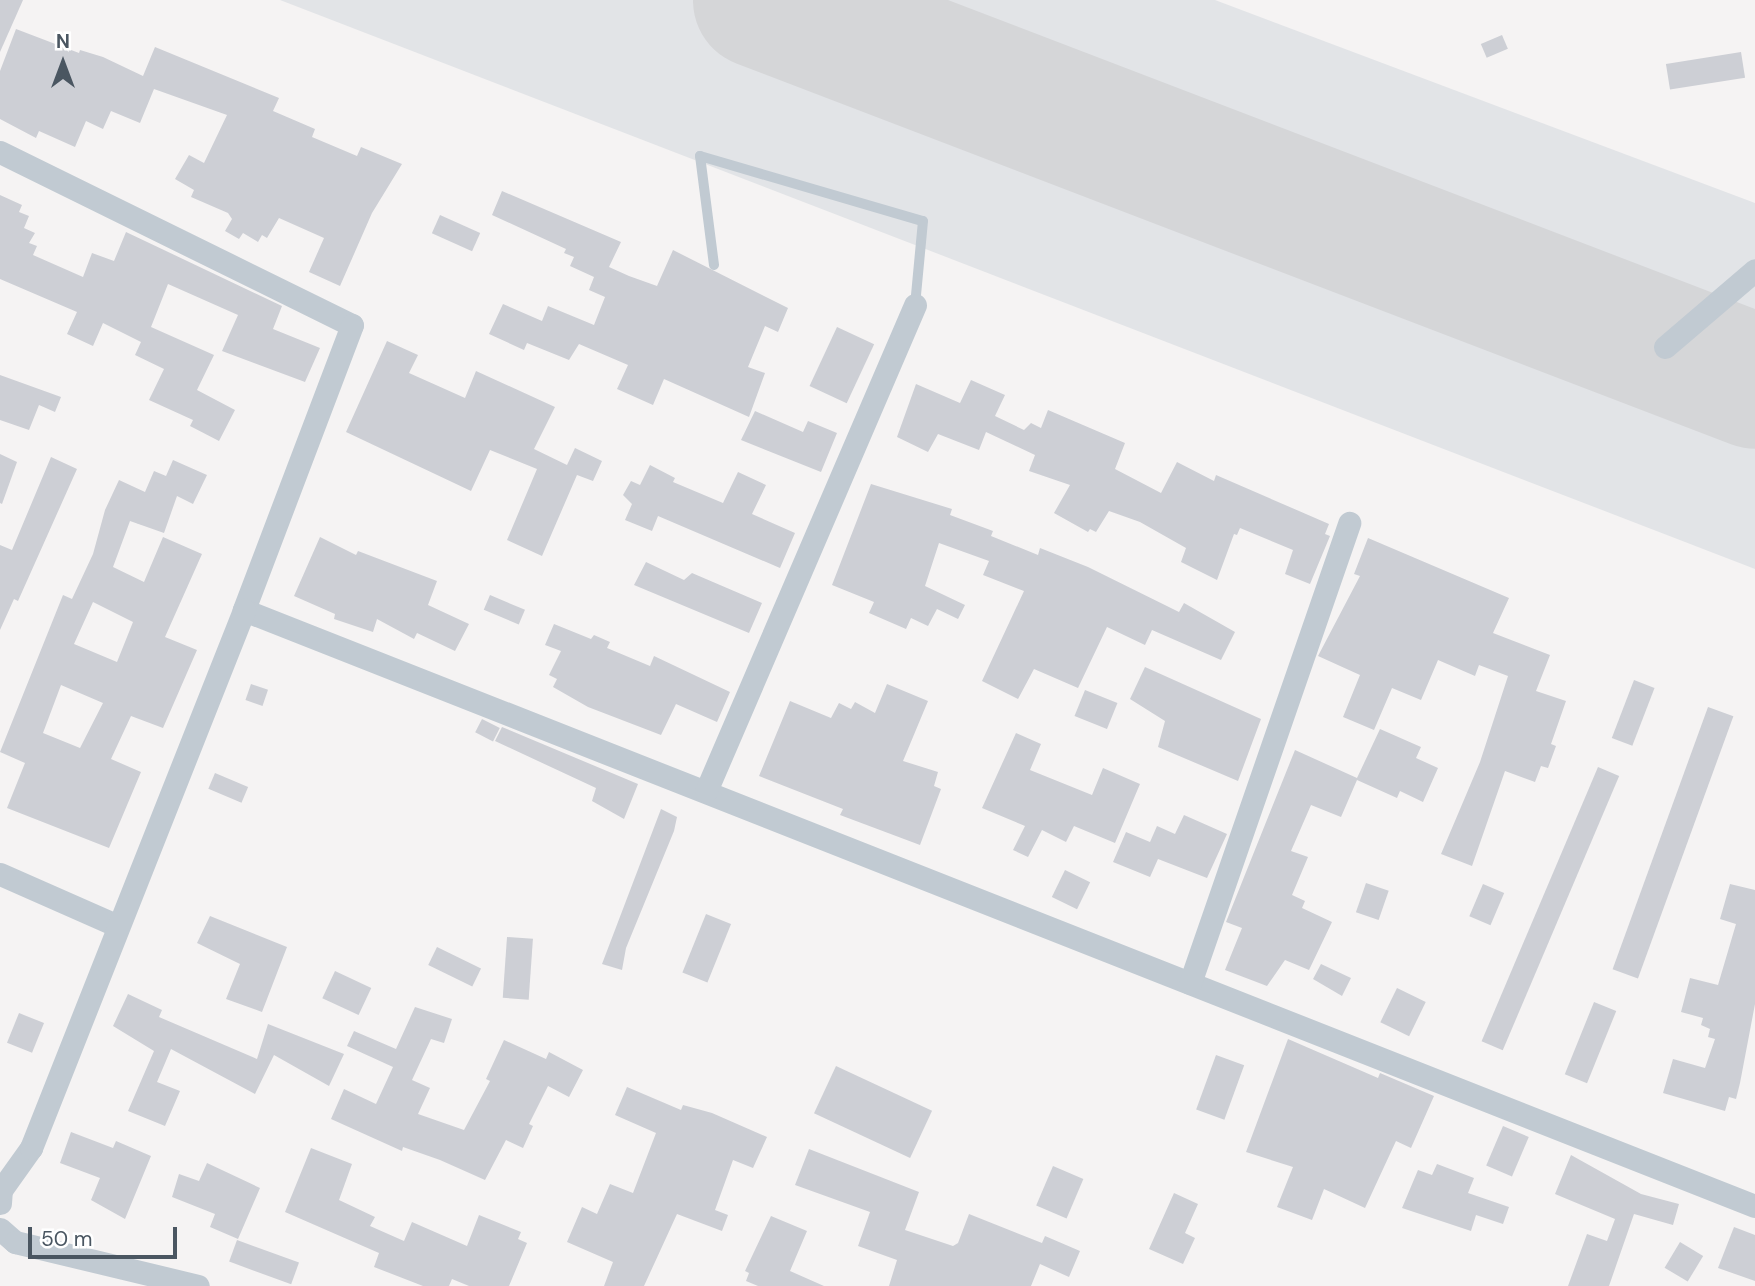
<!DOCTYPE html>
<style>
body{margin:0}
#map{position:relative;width:1755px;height:1286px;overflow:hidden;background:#f5f3f3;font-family:"DM Sans",sans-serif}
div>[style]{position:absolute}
.airport>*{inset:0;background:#e2e4e7}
.runway>*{height:135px;margin:-67.5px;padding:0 67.5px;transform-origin:67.5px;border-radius:67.5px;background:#d5d6d8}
.building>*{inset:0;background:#cdcfd5;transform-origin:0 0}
.service>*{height:10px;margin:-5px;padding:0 5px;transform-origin:5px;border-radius:5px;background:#c1cad2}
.minor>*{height:23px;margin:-11.5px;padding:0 11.5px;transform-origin:11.5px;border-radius:11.5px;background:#c1cad2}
span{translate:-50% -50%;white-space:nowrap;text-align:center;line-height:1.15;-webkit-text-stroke:6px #fff;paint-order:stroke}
.north{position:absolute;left:28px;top:28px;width:70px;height:70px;-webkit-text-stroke:5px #fff;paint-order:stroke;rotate:0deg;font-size:19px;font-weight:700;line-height:28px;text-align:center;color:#4a5661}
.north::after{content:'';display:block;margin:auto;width:24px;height:32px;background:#4a5661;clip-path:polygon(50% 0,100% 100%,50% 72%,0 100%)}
.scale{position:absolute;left:28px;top:1227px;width:149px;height:32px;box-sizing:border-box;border:4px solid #4a5661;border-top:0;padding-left:9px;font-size:21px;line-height:24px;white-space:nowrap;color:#4a5661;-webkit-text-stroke:5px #fff;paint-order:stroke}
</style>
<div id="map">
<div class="airport">
<div style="clip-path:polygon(280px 0,1215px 0,1755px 203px,1755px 569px)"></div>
</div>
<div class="runway">
<div style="left:760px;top:0;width:1065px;rotate:20.95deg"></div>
</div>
<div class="building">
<div style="clip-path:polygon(0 0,23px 0,0 52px)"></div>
<div style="clip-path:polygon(16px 29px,79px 53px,80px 50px,103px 57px,143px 76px,155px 47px,279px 98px,273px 111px,315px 129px,312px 137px,357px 156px,361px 147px,402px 164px,372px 213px,340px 286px,309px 272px,324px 238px,279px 218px,267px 238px,262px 235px,258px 242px,243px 233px,239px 239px,225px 231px,232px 219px,228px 213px,191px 197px,194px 190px,175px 179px,189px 155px,204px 163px,227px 115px,154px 89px,140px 123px,111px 111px,103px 129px,86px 121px,75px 147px,39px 131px,36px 138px,0 119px,0 71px)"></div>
<div style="left:1502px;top:35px;width:15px;height:23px;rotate:67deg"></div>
<div style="left:1741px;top:52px;width:26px;height:76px;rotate:81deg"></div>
<div style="clip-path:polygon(502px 191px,621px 242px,609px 267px,629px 276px,657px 286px,673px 250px,788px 308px,778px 332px,765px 326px,748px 367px,765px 373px,749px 417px,664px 379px,653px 405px,617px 389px,628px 365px,579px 344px,569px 360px,527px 343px,524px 350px,489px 334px,503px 304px,542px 321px,548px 306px,594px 325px,605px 297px,589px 290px,594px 277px,570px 266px,574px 257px,564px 253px,566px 249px,492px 215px)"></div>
<div style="clip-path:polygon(0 195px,22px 205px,19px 212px,29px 216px,24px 228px,35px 233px,29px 243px,37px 246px,33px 255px,83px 277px,92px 253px,114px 261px,126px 232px,282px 306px,273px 329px,320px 348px,305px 382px,222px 351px,238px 315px,168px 284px,151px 327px,214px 355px,197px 390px,235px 410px,219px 441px,190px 426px,193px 420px,149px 400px,164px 369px,135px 355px,141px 342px,103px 323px,93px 346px,67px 334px,77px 312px,0 279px)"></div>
<div style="left:440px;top:215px;width:44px;height:20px;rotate:24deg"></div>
<div style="left:837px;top:327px;width:41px;height:65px;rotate:25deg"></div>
<div style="clip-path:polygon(387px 341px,418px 355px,409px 373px,465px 398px,476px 371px,555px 407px,534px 449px,567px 465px,575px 448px,602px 461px,593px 481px,577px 475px,542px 556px,507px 540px,537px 469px,490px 450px,471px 491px,346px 432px)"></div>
<div style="clip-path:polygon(0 375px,61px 397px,55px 412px,39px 405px,29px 430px,0 420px)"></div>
<div style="clip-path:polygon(971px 380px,1005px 395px,995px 416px,1024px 430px,1031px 423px,1041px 428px,1048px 410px,1125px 443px,1115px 469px,1161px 493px,1177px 462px,1214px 481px,1216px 475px,1329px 524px,1325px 534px,1330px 536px,1310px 584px,1285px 574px,1293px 550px,1240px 528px,1237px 535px,1234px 534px,1217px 580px,1181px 562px,1186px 548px,1140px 522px,1109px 511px,1096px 532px,1090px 529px,1088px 532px,1054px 513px,1070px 485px,1029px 471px,1035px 455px,986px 432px,979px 450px,938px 434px,928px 452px,897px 437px,916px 384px,960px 403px)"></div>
<div style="clip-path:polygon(755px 411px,803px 432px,808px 421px,837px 433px,821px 472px,741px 440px)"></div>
<div style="clip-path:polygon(0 454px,17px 462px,2px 504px,0 503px)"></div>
<div style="clip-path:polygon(51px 457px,77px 469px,18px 601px,14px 599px,0 630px,0 545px,12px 550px)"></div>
<div style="clip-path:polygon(evenodd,173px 460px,207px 475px,193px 504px,177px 496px,164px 533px,130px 521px,113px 567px,144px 582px,163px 537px,202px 554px,165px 637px,197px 650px,163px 728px,131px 716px,111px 759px,141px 772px,109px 848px,7px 808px,25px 763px,0 752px,63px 595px,72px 599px,93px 554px,105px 510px,119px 480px,145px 492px,154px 471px,166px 476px,173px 460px,93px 602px,133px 622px,117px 662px,74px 644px,93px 602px,173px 460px,61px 685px,103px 703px,80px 748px,43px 733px,61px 685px)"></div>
<div style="clip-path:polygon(650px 465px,675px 478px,673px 482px,723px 503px,738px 472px,766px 485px,752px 514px,795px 533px,780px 568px,658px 516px,652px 531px,625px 520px,632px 504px,623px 495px,631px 481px,640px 485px)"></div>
<div style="clip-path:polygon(871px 484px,952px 509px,950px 515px,993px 531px,991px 536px,1038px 555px,1040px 548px,1088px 567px,1179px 612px,1184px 603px,1235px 632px,1221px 660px,1152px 630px,1145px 645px,1107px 627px,1078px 688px,1034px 669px,1018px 699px,982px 681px,1024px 591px,983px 575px,989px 561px,939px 543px,925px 586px,965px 605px,958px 619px,937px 609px,928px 626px,911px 618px,906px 629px,869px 613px,874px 602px,832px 585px)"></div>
<div style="clip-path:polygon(320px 537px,356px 555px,358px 551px,437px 581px,428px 605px,469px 624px,455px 651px,417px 633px,414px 639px,377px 619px,373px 632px,334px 619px,335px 614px,294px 596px)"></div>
<div style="clip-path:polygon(1368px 538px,1509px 598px,1493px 633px,1550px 655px,1536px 691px,1566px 701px,1551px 744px,1556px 746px,1548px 768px,1541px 766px,1535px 782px,1505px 771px,1472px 866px,1441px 854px,1480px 762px,1508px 676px,1479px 665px,1475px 676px,1438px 660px,1421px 700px,1392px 688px,1374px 730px,1343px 717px,1360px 675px,1318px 656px,1360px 576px,1354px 574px)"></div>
<div style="clip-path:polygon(646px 562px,684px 580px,692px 573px,762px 603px,749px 633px,634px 585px)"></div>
<div style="left:490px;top:595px;width:38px;height:16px;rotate:23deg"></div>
<div style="clip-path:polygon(554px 624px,591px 639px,594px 635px,610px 642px,607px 648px,650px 666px,654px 656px,730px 692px,717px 722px,676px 704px,661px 735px,588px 707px,553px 687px,557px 679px,549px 675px,561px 651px,545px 645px)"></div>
<div style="clip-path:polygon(1145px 667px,1261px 719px,1238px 781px,1158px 747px,1165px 721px,1130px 699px)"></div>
<div style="left:1634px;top:680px;width:22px;height:62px;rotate:21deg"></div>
<div style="left:251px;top:684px;width:18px;height:17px;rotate:19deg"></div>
<div style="clip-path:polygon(887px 684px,928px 701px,903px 761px,938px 772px,934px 786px,941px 789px,920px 845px,840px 815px,843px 809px,759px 776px,790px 701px,831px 718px,839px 703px,851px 709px,855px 702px,875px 713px)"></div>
<div style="left:1085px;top:690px;width:35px;height:28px;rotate:22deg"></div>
<div style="left:1708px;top:707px;width:27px;height:279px;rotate:20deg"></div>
<div style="left:482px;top:719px;width:20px;height:15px;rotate:27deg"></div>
<div style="clip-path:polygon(502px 727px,638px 784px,624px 819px,592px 801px,596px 788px,495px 741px)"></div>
<div style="clip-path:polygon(1380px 729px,1421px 747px,1416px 758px,1438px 768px,1423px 802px,1400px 791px,1397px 798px,1357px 780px,1341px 817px,1311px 805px,1291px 851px,1308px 857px,1292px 895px,1305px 901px,1302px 908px,1332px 922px,1309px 970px,1285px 960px,1267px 986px,1225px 970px,1242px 928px,1226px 922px,1295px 750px,1357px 778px)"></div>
<div style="clip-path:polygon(1016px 733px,1041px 744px,1030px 770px,1092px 795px,1103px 768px,1140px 784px,1115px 843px,1074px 826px,1066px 842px,1042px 830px,1028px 857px,1013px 850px,1025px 826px,982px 808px)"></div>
<div style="left:1598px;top:767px;width:23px;height:298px;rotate:23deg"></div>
<div style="left:215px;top:773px;width:36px;height:17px;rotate:23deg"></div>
<div style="clip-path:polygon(661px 809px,677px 817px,674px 831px,626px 948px,622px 970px,602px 964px)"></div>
<div style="clip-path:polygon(1184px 815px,1227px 834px,1207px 878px,1158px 859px,1150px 877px,1113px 862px,1126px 832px,1150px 842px,1157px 826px,1175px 834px)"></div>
<div style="left:1065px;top:870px;width:28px;height:30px;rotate:26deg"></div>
<div style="left:1366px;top:883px;width:24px;height:31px;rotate:19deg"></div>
<div style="left:1483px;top:884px;width:23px;height:35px;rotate:23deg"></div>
<div style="clip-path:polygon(1730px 884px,1755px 890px,1755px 1004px,1740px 1083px,1736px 1099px,1729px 1097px,1725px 1111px,1663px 1093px,1673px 1059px,1705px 1068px,1715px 1039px,1708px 1037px,1710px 1029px,1701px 1025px,1703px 1018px,1681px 1012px,1690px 978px,1718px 985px,1736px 924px,1720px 919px)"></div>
<div style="left:706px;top:914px;width:27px;height:63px;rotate:22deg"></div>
<div style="clip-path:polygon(210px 916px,287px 947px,262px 1012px,226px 999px,240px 964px,197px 943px)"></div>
<div style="left:507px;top:937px;width:26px;height:61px;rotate:4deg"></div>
<div style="left:437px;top:947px;width:49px;height:20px;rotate:26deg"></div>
<div style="clip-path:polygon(1321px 964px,1351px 978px,1342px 996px,1313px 979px)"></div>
<div style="left:335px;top:971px;width:40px;height:30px;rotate:25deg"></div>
<div style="left:1397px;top:988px;width:32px;height:38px;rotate:26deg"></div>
<div style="clip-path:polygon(128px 994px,162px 1010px,159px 1017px,257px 1059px,268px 1024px,344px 1054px,329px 1086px,274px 1055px,255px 1094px,171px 1049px,157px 1082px,180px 1091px,165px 1126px,128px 1111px,154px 1051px,113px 1026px)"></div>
<div style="left:1594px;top:1002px;width:24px;height:78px;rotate:22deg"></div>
<div style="clip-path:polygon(415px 1007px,452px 1019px,444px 1043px,431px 1039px,412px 1080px,430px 1088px,418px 1114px,464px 1130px,490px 1081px,486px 1079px,504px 1040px,546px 1059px,549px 1052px,583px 1070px,569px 1097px,548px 1086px,529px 1124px,533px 1126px,523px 1148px,506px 1140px,485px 1180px,440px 1160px,403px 1147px,402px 1151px,331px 1119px,344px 1089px,376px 1104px,393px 1067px,347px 1046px,354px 1031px,396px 1049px)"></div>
<div style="left:19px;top:1013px;width:27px;height:32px;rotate:22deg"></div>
<div style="clip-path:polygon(1288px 1039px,1378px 1078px,1380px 1073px,1434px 1096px,1411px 1148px,1396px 1141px,1365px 1208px,1324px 1189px,1312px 1220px,1277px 1207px,1293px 1167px,1246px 1152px)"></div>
<div style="left:1216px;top:1055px;width:30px;height:58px;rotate:20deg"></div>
<div style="left:836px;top:1066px;width:106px;height:52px;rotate:25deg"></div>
<div style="clip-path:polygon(627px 1087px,681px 1110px,683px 1105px,712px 1113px,767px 1137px,753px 1168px,733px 1160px,715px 1210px,728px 1215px,722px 1231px,677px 1214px,644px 1286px,604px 1286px,613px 1262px,567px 1242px,582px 1207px,597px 1214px,610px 1184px,633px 1193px,656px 1133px,615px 1115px)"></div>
<div style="left:1503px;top:1126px;width:28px;height:43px;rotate:23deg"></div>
<div style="clip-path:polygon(71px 1132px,113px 1148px,116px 1141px,151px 1156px,125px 1219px,91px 1200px,100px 1178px,60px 1163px)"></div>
<div style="clip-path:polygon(311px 1148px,352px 1164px,339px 1200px,375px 1217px,370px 1226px,404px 1241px,412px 1222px,467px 1246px,479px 1215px,521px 1232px,518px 1239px,527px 1243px,509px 1286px,469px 1286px,452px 1279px,449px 1286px,423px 1286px,374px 1267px,379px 1253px,285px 1212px)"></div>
<div style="clip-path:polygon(809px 1149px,919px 1192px,905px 1230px,953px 1246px,958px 1243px,969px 1214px,1042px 1243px,1045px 1236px,1080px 1251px,1069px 1277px,1040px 1264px,1031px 1286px,889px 1286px,897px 1260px,858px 1246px,870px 1212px,795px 1185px)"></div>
<div style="clip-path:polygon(1571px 1155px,1641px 1194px,1679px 1204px,1673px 1225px,1634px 1214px,1609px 1286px,1568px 1286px,1587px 1234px,1607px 1241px,1615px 1219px,1555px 1194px)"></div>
<div style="clip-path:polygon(207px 1163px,260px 1188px,238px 1239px,210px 1227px,215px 1214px,172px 1197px,179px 1174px,199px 1181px)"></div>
<div style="clip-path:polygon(1437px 1164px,1474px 1178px,1468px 1193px,1509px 1207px,1503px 1224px,1476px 1215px,1471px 1231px,1402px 1208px,1418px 1170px,1432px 1175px)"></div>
<div style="left:1053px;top:1166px;width:33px;height:43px;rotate:23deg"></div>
<div style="clip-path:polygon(1174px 1193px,1198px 1204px,1185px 1233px,1195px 1238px,1183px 1264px,1149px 1249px)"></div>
<div style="clip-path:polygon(771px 1216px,807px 1231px,790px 1271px,824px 1286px,758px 1286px,746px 1281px,749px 1273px,745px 1271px)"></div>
<div style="clip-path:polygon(1734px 1227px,1755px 1235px,1755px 1281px,1718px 1268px)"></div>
<div style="left:237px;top:1240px;width:66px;height:23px;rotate:20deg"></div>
<div style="left:1680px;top:1242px;width:27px;height:30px;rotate:31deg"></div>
</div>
<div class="service">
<div style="left:714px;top:265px;width:110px;rotate:-97.3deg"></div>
<div style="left:700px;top:156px;width:232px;rotate:16.3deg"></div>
<div style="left:923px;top:221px;width:84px;rotate:95.4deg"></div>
</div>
<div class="minor">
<div style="left:0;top:152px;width:392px;rotate:26.2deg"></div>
<div style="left:352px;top:325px;width:305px;rotate:110.8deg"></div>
<div style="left:244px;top:610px;width:1624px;rotate:21.53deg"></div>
<div style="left:1665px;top:347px;width:118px;rotate:-40.5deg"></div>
<div style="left:706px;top:791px;width:529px;rotate:-66.73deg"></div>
<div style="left:0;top:874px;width:129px;rotate:23.8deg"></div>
<div style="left:1190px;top:983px;width:487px;rotate:-70.9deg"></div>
<div style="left:0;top:1203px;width:13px;rotate:-86deg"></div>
<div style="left:1px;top:1190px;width:52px;rotate:-54.5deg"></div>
<div style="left:31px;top:1148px;width:579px;rotate:-68.4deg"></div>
<div style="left:0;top:1229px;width:20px;rotate:41deg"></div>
<div style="left:15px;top:1242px;width:188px;rotate:13.5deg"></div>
</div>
<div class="north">N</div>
<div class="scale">50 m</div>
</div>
